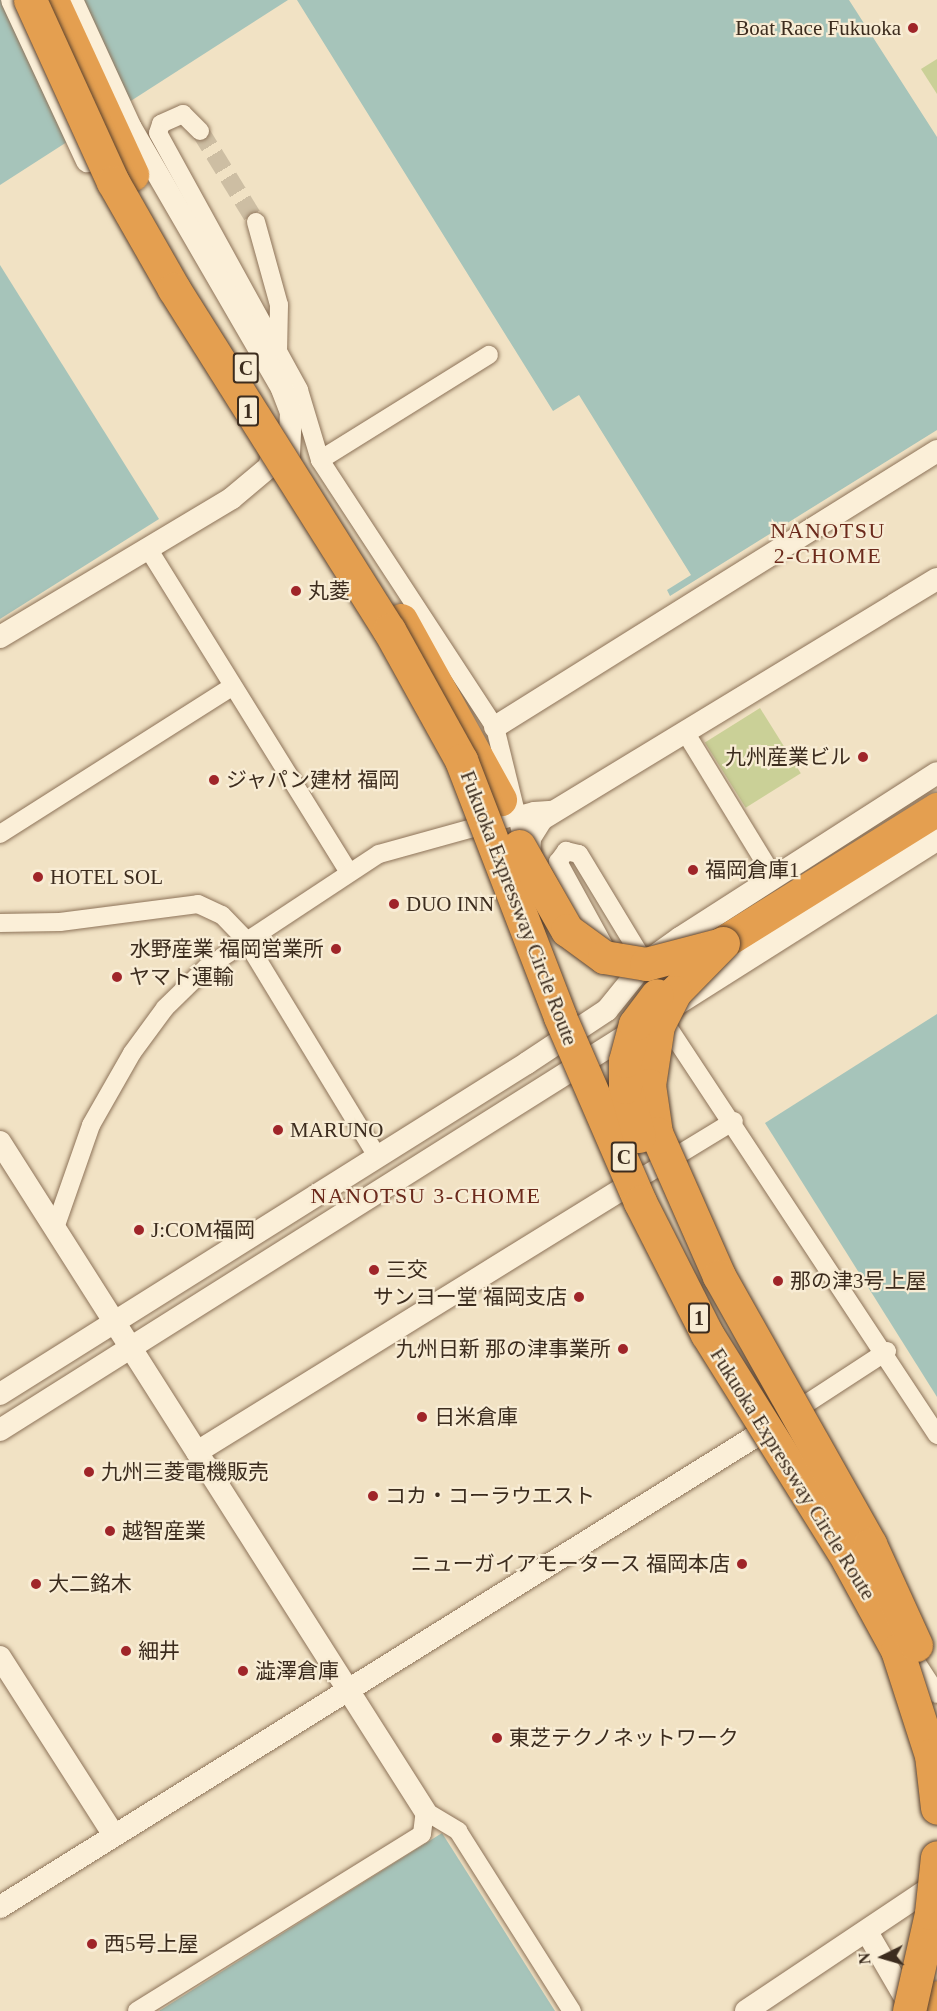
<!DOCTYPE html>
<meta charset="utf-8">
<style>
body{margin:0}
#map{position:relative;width:937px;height:2011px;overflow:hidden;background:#f1e2c4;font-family:"Times New Roman","Noto Sans JP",serif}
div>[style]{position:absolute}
.green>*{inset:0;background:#cad097;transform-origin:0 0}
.water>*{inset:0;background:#a6c4ba}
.minor-tunnel>*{height:18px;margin-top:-9px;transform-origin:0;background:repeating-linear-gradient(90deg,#cdbea3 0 18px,transparent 0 27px)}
.roads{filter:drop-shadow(0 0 2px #8d7359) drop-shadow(0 0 2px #8d7359)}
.minor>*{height:18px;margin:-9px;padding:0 9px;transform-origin:9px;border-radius:9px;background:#fbefd8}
.tertiary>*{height:22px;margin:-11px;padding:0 11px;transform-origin:11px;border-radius:11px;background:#fbefd8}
.motorway>*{height:33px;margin:-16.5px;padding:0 16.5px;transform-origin:16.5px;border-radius:16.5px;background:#e49f50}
.bridges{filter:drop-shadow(0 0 2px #5a412d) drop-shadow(0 0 2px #5a412d)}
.motorway-bridge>*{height:33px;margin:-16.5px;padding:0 16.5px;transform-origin:16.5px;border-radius:16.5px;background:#e49f50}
.dots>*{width:16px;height:16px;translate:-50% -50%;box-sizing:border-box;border:3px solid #f8ecd4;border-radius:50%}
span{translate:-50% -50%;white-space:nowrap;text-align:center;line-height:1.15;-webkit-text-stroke:4.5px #f8ecd4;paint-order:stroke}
.shield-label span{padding:2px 4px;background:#f8ecd4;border:2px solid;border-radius:4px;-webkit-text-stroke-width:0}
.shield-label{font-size:20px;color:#3c2c1e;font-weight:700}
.poi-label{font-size:21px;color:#3c2c1e}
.right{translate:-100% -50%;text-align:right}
.left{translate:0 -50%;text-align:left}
.street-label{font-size:21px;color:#3c2c1e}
.neighbourhood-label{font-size:22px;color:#6b291b;letter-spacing:1.5px}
.north{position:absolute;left:853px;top:1927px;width:60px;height:60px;-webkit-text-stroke:4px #f8ecd4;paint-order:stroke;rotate:265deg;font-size:16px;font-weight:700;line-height:24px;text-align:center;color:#3c2c1e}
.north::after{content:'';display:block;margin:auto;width:21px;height:27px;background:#3c2c1e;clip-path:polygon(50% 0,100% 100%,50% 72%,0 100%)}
</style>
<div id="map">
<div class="green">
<div style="clip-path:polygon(937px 59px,937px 94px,921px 69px)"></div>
<div style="left:760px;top:708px;width:77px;height:65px;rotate:58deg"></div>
</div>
<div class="water">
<div style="clip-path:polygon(0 0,288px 0,0 185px)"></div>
<div style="clip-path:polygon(297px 0,849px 0,937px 137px,937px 430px,670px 596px,667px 590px,691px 575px,579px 395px,553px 411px)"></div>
<div style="clip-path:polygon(0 265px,159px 519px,0 619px)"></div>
<div style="clip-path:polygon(937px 1014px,937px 1397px,765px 1123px)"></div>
<div style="clip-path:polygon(442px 1833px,555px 2011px,159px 2011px)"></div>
</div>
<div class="minor-tunnel">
<div style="left:200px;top:131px;width:107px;rotate:58.4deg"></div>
</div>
<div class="roads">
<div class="minor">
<div style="left:200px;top:131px;width:24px;rotate:-135deg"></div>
<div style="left:183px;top:114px;width:24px;rotate:156deg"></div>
<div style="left:161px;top:124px;width:9px;rotate:108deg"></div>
<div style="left:158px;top:133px;width:293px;rotate:61.2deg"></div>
<div style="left:299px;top:390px;width:73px;rotate:73.3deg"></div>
<div style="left:320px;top:460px;width:319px;rotate:56.8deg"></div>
<div style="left:495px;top:727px;width:130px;rotate:76.2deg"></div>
<div style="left:256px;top:222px;width:86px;rotate:74.5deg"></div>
<div style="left:279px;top:305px;width:47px;rotate:91.2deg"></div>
<div style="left:320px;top:460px;width:199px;rotate:-31.9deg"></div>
<div style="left:149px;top:550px;width:379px;rotate:58.2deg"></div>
<div style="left:687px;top:735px;width:165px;rotate:58.6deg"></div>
<div style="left:0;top:834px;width:275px;rotate:-32.4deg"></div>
<div style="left:0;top:923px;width:60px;rotate:-1deg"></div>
<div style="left:60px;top:922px;width:139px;rotate:-7.4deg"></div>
<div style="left:198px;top:904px;width:26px;rotate:25deg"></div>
<div style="left:222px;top:915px;width:33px;rotate:46deg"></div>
<div style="left:245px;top:939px;width:254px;rotate:58.7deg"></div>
<div style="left:607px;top:951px;width:102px;rotate:-118.8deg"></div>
<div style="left:558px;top:862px;width:14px;rotate:-54deg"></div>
<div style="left:566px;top:851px;width:13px;rotate:13deg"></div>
<div style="left:579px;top:854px;width:127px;rotate:58.8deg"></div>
<div style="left:660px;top:1015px;width:503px;rotate:56.59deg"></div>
<div style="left:627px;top:1186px;width:125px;rotate:-31.3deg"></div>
<div style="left:55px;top:1228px;width:109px;rotate:-70.7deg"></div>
<div style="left:91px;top:1125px;width:83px;rotate:-60.3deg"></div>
<div style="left:132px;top:1053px;width:56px;rotate:-53.7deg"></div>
<div style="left:165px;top:1008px;width:57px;rotate:-44.3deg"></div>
<div style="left:206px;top:968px;width:207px;rotate:-33.4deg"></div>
<div style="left:379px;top:854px;width:161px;rotate:-15.5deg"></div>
<div style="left:534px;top:811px;width:26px;rotate:-4deg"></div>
<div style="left:789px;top:1415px;width:117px;rotate:-33.1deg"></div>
<div style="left:907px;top:1648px;width:55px;rotate:56.9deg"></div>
<div style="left:137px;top:2011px;width:335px;rotate:-31.8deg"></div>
<div style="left:422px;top:1834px;width:23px;rotate:-83deg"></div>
<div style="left:425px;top:1811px;width:39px;rotate:31deg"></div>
<div style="left:458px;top:1831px;width:213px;rotate:57.7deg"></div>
</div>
<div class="tertiary">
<div style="left:12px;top:0;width:178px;rotate:65deg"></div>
<div style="left:72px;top:0;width:141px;rotate:65.3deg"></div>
<div style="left:131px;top:128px;width:302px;rotate:59.9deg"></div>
<div style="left:282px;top:389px;width:25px;rotate:69deg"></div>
<div style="left:291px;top:412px;width:42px;rotate:92.7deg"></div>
<div style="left:289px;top:454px;width:16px;rotate:130deg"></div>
<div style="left:0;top:637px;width:270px;rotate:-30.9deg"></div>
<div style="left:232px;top:498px;width:48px;rotate:-40deg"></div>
<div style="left:269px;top:467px;width:20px;rotate:-75deg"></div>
<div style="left:274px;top:448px;width:7px;rotate:-124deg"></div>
<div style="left:495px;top:727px;width:521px;rotate:-31.98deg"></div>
<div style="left:529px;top:865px;width:27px;rotate:-88deg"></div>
<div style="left:530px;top:838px;width:22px;rotate:-58deg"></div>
<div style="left:542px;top:819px;width:462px;rotate:-31.3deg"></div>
<div style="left:674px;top:1006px;width:311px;rotate:-32.3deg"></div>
<div style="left:0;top:1142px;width:793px;rotate:57.57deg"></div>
<div style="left:0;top:1394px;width:622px;rotate:-32.13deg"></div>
<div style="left:527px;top:1063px;width:96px;rotate:-33.5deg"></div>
<div style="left:607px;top:1010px;width:60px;rotate:-51deg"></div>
<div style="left:645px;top:963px;width:43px;rotate:-35.5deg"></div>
<div style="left:680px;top:938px;width:305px;rotate:-32.7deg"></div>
<div style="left:0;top:1430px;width:754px;rotate:-32.21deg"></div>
<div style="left:197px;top:1452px;width:506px;rotate:-31.74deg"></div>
<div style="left:0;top:1657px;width:211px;rotate:57.4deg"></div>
<div style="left:0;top:1907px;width:910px;rotate:-31.93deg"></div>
<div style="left:867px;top:1932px;width:91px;rotate:59.8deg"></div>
<div style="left:746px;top:2011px;width:230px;rotate:-33.8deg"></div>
</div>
<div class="motorway">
<div style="left:52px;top:0;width:192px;rotate:65.3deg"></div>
<div style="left:401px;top:620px;width:205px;rotate:61.1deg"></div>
<div style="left:709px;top:951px;width:269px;rotate:-31.9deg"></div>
<div style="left:934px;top:2011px;width:14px;rotate:-78deg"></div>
</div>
</div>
<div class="bridges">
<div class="motorway-bridge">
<div style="left:30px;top:0;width:200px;rotate:65.5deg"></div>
<div style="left:113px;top:182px;width:123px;rotate:60.3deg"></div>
<div style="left:174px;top:289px;width:403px;rotate:57.8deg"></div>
<div style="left:389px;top:630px;width:149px;rotate:61deg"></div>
<div style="left:461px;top:760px;width:275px;rotate:68.9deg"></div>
<div style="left:560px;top:1017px;width:202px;rotate:66.6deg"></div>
<div style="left:640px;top:1202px;width:148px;rotate:63.1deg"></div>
<div style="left:707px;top:1334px;width:266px;rotate:58deg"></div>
<div style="left:848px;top:1560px;width:102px;rotate:61.4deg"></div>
<div style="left:897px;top:1650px;width:110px;rotate:72.1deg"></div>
<div style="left:931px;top:1755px;width:53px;rotate:83.5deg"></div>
<div style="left:519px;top:846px;width:97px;rotate:60.3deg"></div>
<div style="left:567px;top:930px;width:46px;rotate:36.1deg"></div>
<div style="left:604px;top:957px;width:43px;rotate:9.5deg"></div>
<div style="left:646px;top:964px;width:74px;rotate:-14.8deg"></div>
<div style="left:723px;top:943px;width:69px;rotate:134.4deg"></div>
<div style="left:675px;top:992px;width:37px;rotate:117deg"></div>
<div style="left:658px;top:1025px;width:61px;rotate:98.5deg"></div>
<div style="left:649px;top:1085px;width:49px;rotate:81.7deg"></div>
<div style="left:656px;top:1133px;width:156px;rotate:66.2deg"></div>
<div style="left:719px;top:1276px;width:308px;rotate:60.6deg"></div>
<div style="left:870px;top:1544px;width:111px;rotate:65.5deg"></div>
<div style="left:639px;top:1136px;width:51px;rotate:-105.9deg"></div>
<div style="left:625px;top:1087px;width:26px;rotate:-90deg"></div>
<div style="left:625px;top:1061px;width:38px;rotate:-75deg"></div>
<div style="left:635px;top:1024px;width:36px;rotate:-53deg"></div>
<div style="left:909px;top:2011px;width:100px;rotate:-77.3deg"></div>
<div style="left:931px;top:1913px;width:56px;rotate:-83.9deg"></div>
</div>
</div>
<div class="dots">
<div style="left:913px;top:28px;background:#9f2529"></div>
<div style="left:296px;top:591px;background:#9f2529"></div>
<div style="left:863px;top:757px;background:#9f2529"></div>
<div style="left:214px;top:780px;background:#9f2529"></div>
<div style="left:693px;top:870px;background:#9f2529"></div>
<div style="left:38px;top:877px;background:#9f2529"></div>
<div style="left:394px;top:904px;background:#9f2529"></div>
<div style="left:336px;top:949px;background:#9f2529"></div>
<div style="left:117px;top:977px;background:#9f2529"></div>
<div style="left:278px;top:1130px;background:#9f2529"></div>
<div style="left:139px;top:1230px;background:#9f2529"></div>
<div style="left:374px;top:1270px;background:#9f2529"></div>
<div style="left:778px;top:1281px;background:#9f2529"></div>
<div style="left:579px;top:1297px;background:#9f2529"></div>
<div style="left:623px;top:1349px;background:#9f2529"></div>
<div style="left:422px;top:1417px;background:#9f2529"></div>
<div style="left:89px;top:1472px;background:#9f2529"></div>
<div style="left:373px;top:1496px;background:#9f2529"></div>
<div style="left:110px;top:1531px;background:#9f2529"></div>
<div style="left:742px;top:1564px;background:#9f2529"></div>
<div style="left:36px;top:1584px;background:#9f2529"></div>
<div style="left:126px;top:1651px;background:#9f2529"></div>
<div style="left:243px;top:1671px;background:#9f2529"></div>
<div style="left:497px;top:1738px;background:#9f2529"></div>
<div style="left:92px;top:1944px;background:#9f2529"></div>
</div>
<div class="shield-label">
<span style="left:246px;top:368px">C</span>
<span style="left:248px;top:411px">1</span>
<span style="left:624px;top:1157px">C</span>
<span style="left:699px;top:1318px">1</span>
</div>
<div class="poi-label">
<span class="right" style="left:901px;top:28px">Boat Race Fukuoka</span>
<span class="left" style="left:308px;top:591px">丸菱</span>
<span class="right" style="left:851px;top:757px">九州産業ビル</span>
<span class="left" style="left:226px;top:780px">ジャパン建材 福岡</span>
<span class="left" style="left:705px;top:870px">福岡倉庫1</span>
<span class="left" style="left:50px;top:877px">HOTEL SOL</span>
<span class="left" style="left:406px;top:904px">DUO INN</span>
<span class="right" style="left:324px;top:949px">水野産業 福岡営業所</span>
<span class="left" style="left:129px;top:977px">ヤマト運輸</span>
<span class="left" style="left:290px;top:1130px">MARUNO</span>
<span class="left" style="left:151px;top:1230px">J:COM福岡</span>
<span class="left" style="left:386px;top:1270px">三交</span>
<span class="left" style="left:790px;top:1281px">那の津3号上屋</span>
<span class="right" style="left:567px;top:1297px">サンヨー堂 福岡支店</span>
<span class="right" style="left:611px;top:1349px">九州日新 那の津事業所</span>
<span class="left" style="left:434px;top:1417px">日米倉庫</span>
<span class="left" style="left:101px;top:1472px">九州三菱電機販売</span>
<span class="left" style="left:385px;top:1496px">コカ・コーラウエスト</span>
<span class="left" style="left:122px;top:1531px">越智産業</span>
<span class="right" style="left:730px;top:1564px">ニューガイアモータース 福岡本店</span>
<span class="left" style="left:48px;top:1584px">大二銘木</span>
<span class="left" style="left:138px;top:1651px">細井</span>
<span class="left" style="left:255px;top:1671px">澁澤倉庫</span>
<span class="left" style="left:509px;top:1738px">東芝テクノネットワーク</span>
<span class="left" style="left:104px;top:1944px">西5号上屋</span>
</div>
<div class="street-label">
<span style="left:519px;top:908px;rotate:69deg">Fukuoka Expressway Circle Route</span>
<span style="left:793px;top:1474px;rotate:58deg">Fukuoka Expressway Circle Route</span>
</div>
<div class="neighbourhood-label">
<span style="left:828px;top:543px">NANOTSU<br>2-CHOME</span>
<span style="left:426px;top:1196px">NANOTSU 3-CHOME</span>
</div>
<div class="north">N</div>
</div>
